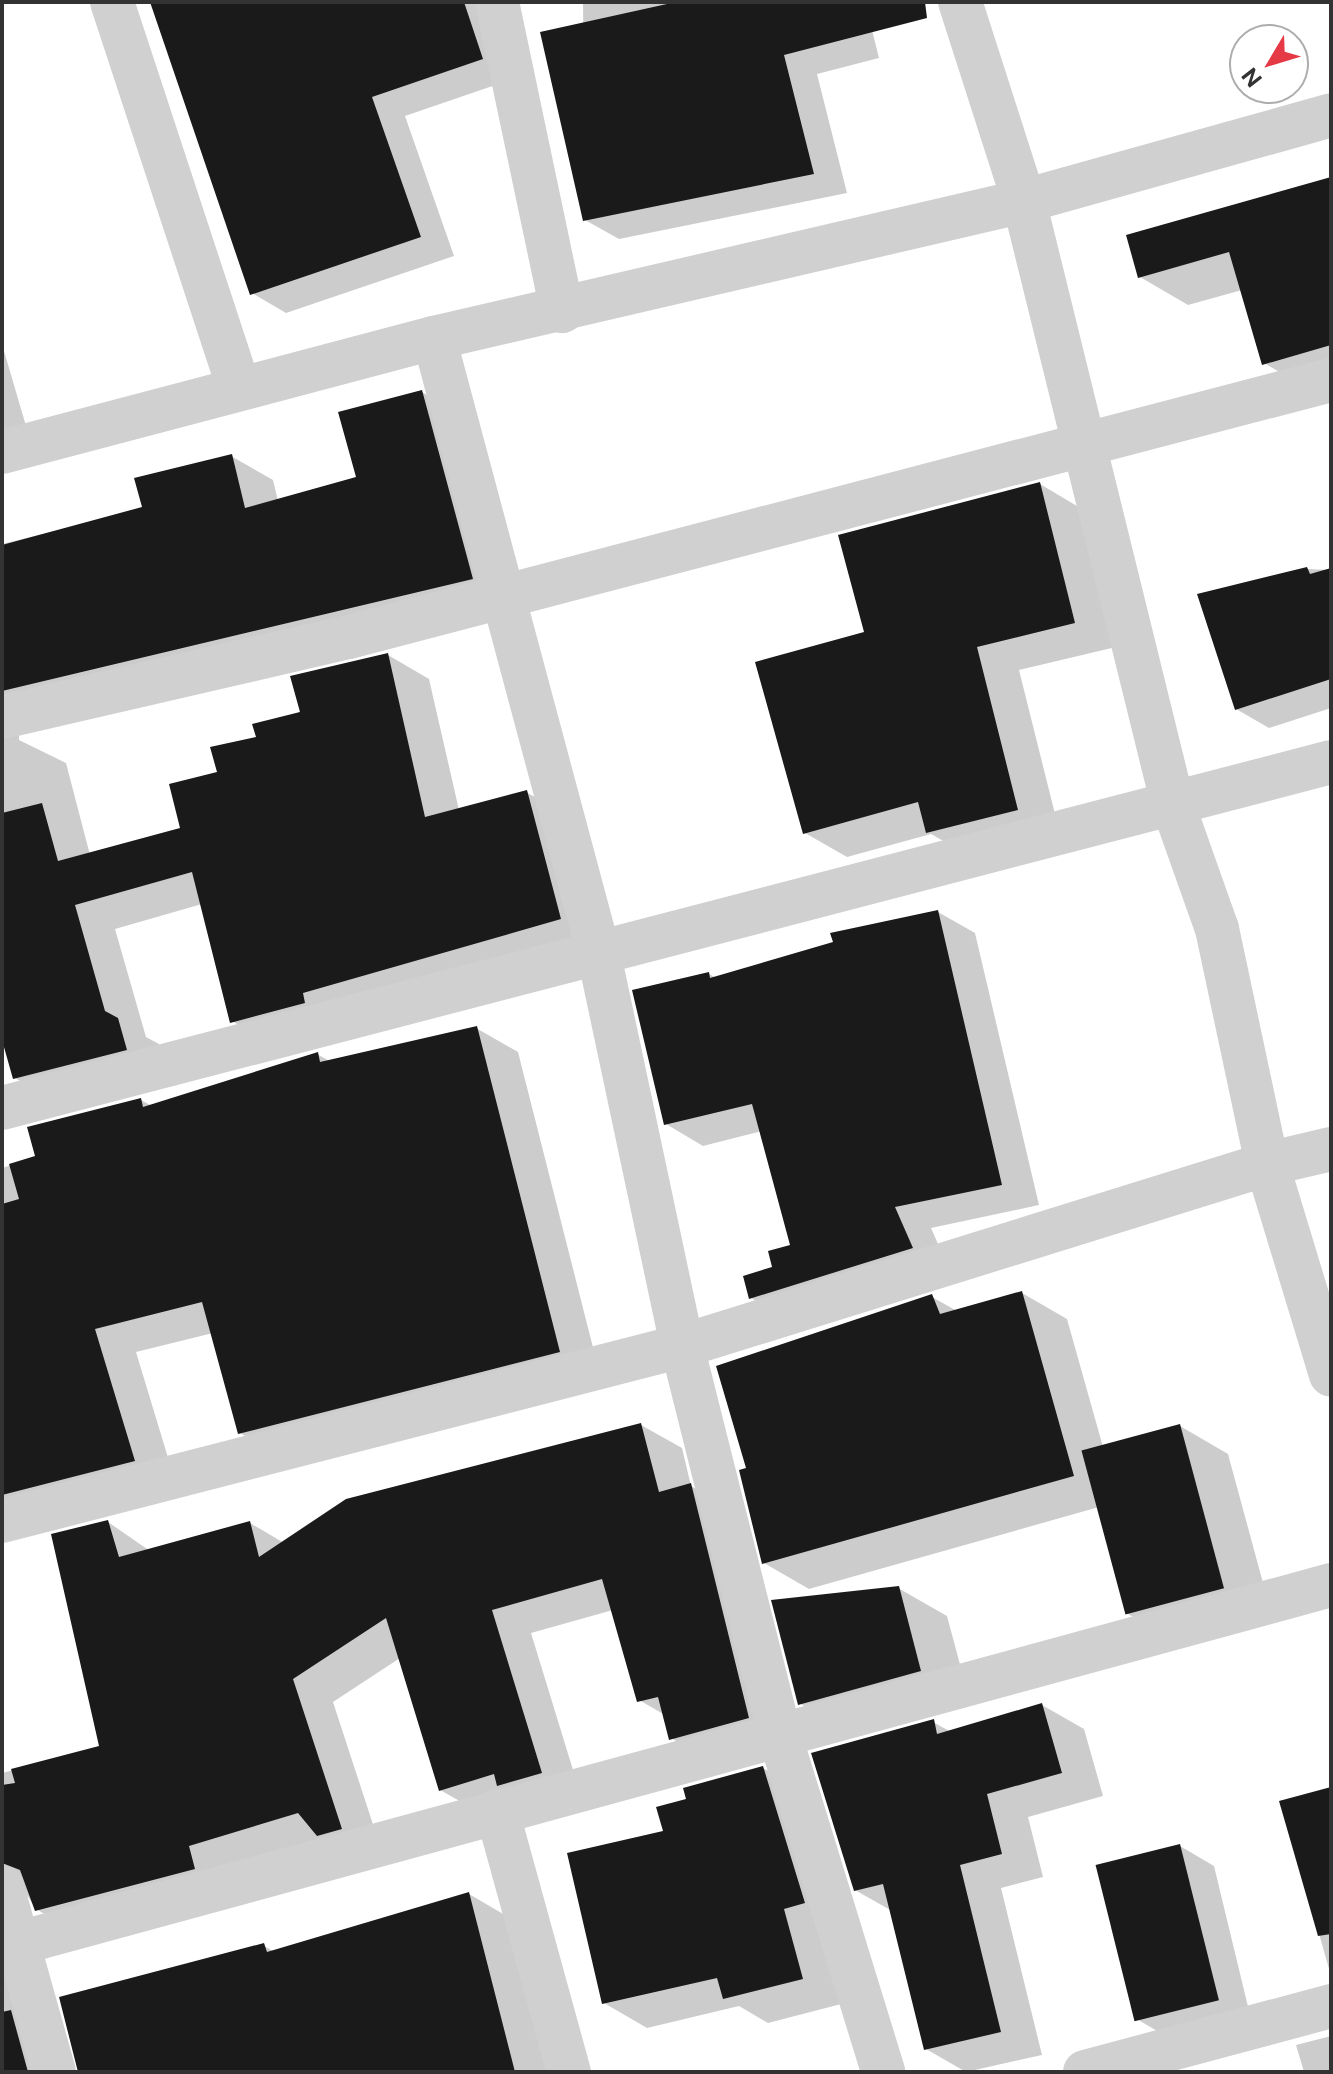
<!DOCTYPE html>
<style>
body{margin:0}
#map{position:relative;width:1333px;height:2074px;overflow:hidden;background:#fff;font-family:"Public Sans",sans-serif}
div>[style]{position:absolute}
.shadow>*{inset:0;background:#0003}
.building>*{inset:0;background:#1a1a1a;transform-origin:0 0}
.minor>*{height:44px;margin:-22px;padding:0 22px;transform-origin:22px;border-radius:22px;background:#d0d0d0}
.tertiary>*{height:44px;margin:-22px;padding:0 22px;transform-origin:22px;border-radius:22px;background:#d0d0d0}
span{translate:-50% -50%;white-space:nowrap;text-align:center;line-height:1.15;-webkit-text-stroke:8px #fff;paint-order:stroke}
.frame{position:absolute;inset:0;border:4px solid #333;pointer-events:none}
.north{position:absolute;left:1229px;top:24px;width:80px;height:80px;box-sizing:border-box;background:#fff;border:2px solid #adadad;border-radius:50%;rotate:232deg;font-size:22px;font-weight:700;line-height:32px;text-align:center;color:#333}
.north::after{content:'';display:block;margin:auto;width:28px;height:36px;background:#e63946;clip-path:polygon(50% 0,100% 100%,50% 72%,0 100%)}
</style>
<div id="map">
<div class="shadow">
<div style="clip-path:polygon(152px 2px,490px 2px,516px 78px,405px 116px,454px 256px,286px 313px,252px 293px)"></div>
<div style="clip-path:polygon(583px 2px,865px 2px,879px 58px,817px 74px,847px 193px,619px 239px,585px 220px)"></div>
<div style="clip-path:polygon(1331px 179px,1331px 386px,1312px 391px,1264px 363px,1242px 290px,1188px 305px,1140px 277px)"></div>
<div style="clip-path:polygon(2px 344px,26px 426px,2px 433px)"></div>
<div style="clip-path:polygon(422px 392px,463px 416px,513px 602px,19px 733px,19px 740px,66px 763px,90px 855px,183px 830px,219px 773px,258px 738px,388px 655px,429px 679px,459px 810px,526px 792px,568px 816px,601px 943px,273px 1045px,232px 1021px,202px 904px,115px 929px,146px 1037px,159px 1044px,167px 1073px,56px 1102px,15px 1078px,2px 1033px,2px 544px,144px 509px,231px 456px,273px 480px,278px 501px,359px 479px)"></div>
<div style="clip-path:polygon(1040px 484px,1082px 509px,1116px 647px,1019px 670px,1060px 834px,970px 856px,931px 834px,847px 857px,805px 833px,867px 633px)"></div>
<div style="clip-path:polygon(1307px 569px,1331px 570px,1331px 708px,1269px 728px,1236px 709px,1199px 596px)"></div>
<div style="clip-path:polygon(938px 912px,975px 933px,1039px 1205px,931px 1228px,949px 1269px,788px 1319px,751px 1298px,793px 1246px,762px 1131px,703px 1146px,666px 1124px,709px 974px,716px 978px)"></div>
<div style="clip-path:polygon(476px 1028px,518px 1052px,600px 1375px,281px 1457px,240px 1433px,213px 1333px,136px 1352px,176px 1484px,2px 1542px,2px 1168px,38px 1157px,141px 1100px,152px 1106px,317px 1054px,331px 1062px)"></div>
<div style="clip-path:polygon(1022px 1293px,1067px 1319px,1103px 1447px,1180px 1426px,1228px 1454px,1272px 1616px,1177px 1642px,1128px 1614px,1099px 1507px,809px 1589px,764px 1563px,748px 1469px,932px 1297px,957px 1311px)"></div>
<div style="clip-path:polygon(641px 1425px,682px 1448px,691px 1486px,731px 1509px,789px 1741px,712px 1762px,671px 1738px,665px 1715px,639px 1700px,613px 1610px,531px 1633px,581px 1796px,481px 1813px,440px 1790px,400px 1658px,333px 1702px,382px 1852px,77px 1933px,36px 1909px,25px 1892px,61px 2072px,2px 2072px,2px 1773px,102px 1747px,108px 1522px,150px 1551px,250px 1523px,284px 1543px)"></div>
<div style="clip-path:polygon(898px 1588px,947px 1616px,969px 1698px,848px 1731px,799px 1703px)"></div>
<div style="clip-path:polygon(1042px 1705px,1084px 1729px,1103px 1796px,1028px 1817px,1043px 1877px,1001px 1888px,1042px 2055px,966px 2072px,926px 2049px,892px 1911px,855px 1890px,933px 1722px,951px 1732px)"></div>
<div style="clip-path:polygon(763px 1768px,806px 1793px,845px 2003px,768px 2023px,739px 2006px,647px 2028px,604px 2003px,665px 1833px,688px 1801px)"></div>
<div style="clip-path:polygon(1331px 1789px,1331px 1976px,1282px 1803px)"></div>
<div style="clip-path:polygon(1180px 1846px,1214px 1866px,1251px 2019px,1169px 2038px,1135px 2018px)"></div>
<div style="clip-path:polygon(469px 1894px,510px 1918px,550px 2072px,79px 2072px,264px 1946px,275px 1952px)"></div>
<div style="clip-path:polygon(1331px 2036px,1331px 2072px,1304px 2072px,1296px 2045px)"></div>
</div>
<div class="building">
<div style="clip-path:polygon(150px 2px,464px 2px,483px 59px,372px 97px,421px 237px,250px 295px)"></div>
<div style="clip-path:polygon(676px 2px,925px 2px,927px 18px,784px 55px,814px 174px,583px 221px,540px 32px)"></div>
<div style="clip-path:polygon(1331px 177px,1331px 345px,1262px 365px,1229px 252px,1138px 278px,1126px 235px)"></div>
<div style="clip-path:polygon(422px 390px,473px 579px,2px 691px,2px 545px,142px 507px,134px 478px,232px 454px,245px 508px,356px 477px,338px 412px)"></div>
<div style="clip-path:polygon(1040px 482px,1075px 623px,977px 647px,1018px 810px,926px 833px,918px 802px,803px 834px,755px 662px,864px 632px,838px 535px)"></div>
<div style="clip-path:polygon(1307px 567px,1310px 574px,1331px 568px,1331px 679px,1235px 710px,1197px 594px)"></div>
<div style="clip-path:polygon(388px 653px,425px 817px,527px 790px,561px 919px,303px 993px,305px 1003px,230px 1023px,192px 872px,75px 905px,105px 1011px,118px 1018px,127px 1050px,13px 1079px,2px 1040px,2px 813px,42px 803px,58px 861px,180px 828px,169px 784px,217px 772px,210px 747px,256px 737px,252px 724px,300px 712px,290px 676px)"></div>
<div style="clip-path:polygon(938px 910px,1002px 1185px,895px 1207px,913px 1248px,749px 1299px,743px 1276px,772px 1267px,768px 1251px,790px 1245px,752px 1104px,664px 1125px,632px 990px,709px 972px,710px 978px,833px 942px,830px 933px)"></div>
<div style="clip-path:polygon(477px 1026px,560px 1352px,238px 1434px,202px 1302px,95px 1329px,135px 1461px,2px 1495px,2px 1204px,19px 1199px,9px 1164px,35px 1156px,27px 1127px,141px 1098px,143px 1107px,318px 1052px,320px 1062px)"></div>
<div style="clip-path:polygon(1022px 1291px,1074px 1476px,762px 1564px,739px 1470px,746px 1468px,716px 1366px,932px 1294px,940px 1314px)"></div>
<div style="clip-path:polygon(641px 1423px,659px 1492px,691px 1483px,749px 1718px,669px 1740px,658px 1697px,637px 1702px,602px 1579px,492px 1610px,542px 1773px,497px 1786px,494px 1774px,439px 1791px,386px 1618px,293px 1679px,342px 1829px,317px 1836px,298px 1813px,189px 1846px,195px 1869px,35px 1911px,20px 1870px,2px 1863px,2px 1785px,15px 1783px,11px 1769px,99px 1746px,51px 1534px,108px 1520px,119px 1557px,250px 1521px,259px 1557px,346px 1499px)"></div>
<div style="left:1180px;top:1424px;width:170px;height:102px;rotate:75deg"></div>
<div style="clip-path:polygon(899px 1586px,921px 1671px,798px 1705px,771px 1600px)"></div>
<div style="clip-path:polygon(1042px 1703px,1062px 1773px,987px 1794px,1002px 1854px,960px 1865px,1001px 2032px,924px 2050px,883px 1884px,854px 1891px,811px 1753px,934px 1719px,937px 1734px)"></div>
<div style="clip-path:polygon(763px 1766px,805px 1903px,784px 1909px,803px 1979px,723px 1999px,717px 1978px,602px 2004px,567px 1853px,663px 1831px,656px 1807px,686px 1799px,683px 1788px)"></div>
<div style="clip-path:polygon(1331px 1787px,1331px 1934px,1318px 1936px,1279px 1801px)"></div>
<div style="left:1180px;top:1844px;width:161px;height:87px;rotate:76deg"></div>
<div style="clip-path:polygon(469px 1892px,515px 2072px,78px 2072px,59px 1997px,264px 1943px,267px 1952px)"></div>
<div style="clip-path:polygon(11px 2010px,28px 2072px,2px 2072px,2px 2012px)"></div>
</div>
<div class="minor">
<div style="left:112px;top:2px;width:407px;rotate:71.8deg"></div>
<div style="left:497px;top:2px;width:316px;rotate:78.1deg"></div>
<div style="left:434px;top:338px;width:634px;rotate:75deg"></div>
<div style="left:598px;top:950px;width:405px;rotate:78deg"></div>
<div style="left:682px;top:1346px;width:399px;rotate:75.9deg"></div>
<div style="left:779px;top:1733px;width:355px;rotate:72.9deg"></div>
<div style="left:2px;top:717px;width:356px;rotate:-13deg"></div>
<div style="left:349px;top:637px;width:1015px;rotate:-14.67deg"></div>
<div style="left:2px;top:1108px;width:1373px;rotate:-14.59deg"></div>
<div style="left:1331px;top:1149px;width:66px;rotate:166.8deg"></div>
<div style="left:1267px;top:1164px;width:220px;rotate:73.1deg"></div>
<div style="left:2px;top:1521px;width:702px;rotate:-14.43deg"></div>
<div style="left:682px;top:1346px;width:613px;rotate:-17.28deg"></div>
<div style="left:1267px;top:1164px;width:240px;rotate:-102deg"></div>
<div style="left:1217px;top:929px;width:132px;rotate:-109.5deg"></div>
<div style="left:1173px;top:805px;width:622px;rotate:-103.86deg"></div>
<div style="left:1024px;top:201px;width:209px;rotate:-107.8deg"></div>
<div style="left:497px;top:1811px;width:271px;rotate:74.6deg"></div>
<div style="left:2px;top:1887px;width:192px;rotate:74.3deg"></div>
<div style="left:19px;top:1943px;width:1360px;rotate:-15.26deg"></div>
<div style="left:1085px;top:2072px;width:255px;rotate:-15deg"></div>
</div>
<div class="tertiary">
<div style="left:2px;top:452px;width:447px;rotate:-14.8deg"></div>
<div style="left:434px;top:338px;width:606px;rotate:-13.07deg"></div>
<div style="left:1024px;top:201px;width:319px;rotate:-15.6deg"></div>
</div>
<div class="frame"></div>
<div class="north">N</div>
</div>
